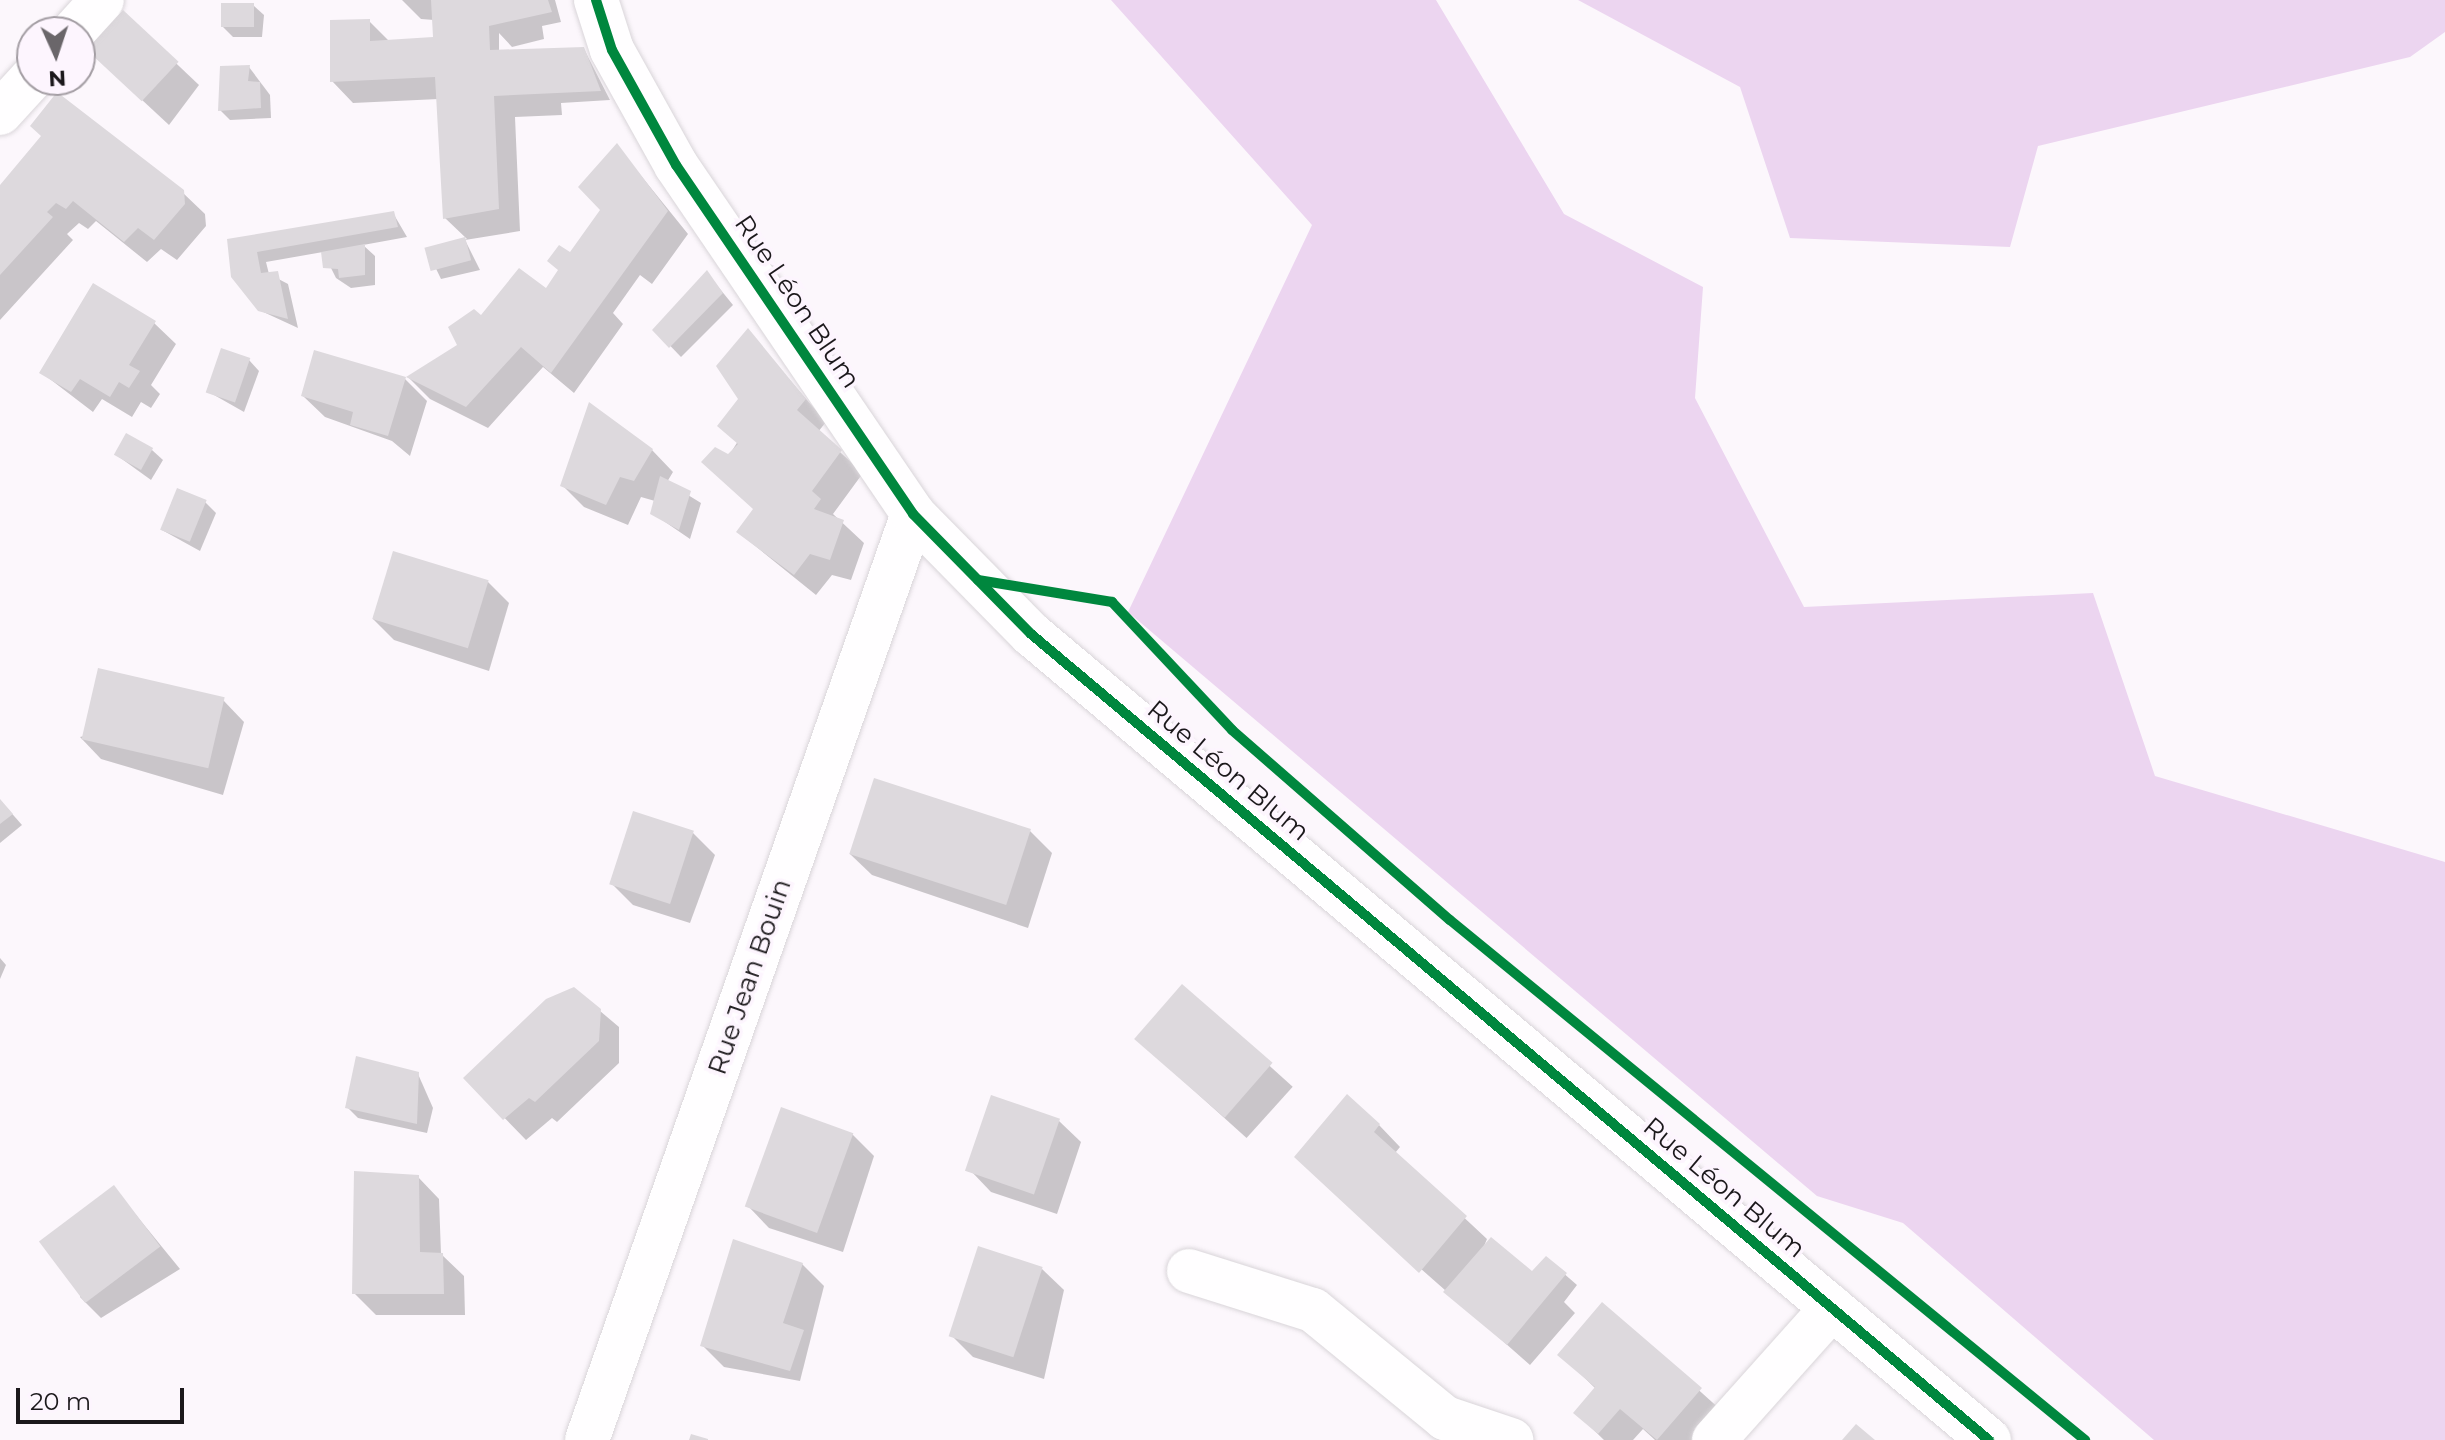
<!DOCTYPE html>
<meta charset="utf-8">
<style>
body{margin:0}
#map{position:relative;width:2445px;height:1440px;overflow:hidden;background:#fcf7fc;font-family:Montserrat,sans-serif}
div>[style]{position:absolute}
.green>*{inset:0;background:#ecd5f0}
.shadow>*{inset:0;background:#0003;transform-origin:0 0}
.building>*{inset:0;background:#ddd9dd;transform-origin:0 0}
.roads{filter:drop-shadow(0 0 2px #d9d5d9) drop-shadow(0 0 2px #d9d5d9)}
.street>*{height:44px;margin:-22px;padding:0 22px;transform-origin:22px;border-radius:22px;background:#fffeff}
.secondary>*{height:44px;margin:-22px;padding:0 22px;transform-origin:22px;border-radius:22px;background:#fffeff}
.cycleway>*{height:10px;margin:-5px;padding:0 5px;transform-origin:5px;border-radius:5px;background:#00873e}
span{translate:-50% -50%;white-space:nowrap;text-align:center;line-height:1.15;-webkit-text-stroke:7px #fdf5fe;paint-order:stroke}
.street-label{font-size:26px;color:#1b181b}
.north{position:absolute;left:16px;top:16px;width:80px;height:80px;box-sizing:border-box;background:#fdf5fe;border:2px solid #a39da3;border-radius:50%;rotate:177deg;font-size:22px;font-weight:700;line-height:32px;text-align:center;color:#1b181b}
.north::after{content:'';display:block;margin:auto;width:28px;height:36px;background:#6a666a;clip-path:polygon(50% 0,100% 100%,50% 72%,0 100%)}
.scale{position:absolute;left:16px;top:1388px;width:168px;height:36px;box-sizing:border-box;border:4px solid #1b181b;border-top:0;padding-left:10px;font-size:24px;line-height:28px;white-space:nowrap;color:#1b181b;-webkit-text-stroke:6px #fdf5fe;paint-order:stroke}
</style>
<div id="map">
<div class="green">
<div style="clip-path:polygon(1111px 0,1436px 0,1564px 214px,1703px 287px,1695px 398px,1804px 607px,2093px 593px,2155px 776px,2445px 862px,2445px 1440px,2154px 1440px,1903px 1223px,1817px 1196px,1128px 612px,1312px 225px)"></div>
<div style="clip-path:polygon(1578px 0,2445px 0,2445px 32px,2410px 57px,2038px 146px,2010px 247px,1790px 238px,1740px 87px)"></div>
</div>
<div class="shadow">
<div style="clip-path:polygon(402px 0,555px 0,561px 22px,542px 26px,544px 39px,512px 47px,499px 33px,499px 52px,584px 49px,610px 100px,561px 103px,562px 115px,515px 117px,520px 231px,465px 240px,480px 270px,441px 279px,426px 248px,467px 239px,445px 218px,439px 99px,353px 103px,332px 81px,369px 21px,390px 42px,435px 39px,434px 20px,421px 19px)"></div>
<div style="clip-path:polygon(253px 5px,264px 15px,262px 37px,233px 37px,222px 26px)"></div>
<div style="clip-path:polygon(123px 13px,199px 85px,169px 125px,113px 73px)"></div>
<div style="clip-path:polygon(249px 67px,270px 95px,271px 118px,230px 120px,220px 110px)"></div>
<div style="clip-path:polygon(617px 146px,688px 234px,652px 284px,640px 275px,613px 313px,623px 324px,574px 393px,543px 367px,488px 428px,430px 399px,409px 378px,460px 345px,482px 318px,547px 290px,603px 210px)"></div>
<div style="clip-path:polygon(0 187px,182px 192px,205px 214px,206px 226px,177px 260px,161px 249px,147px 262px,96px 221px,88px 229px,79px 223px,67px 234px,73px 240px,0 320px)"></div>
<div style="clip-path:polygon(393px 213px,407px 237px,363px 245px,375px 256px,375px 285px,351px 288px,336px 278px,323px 252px,266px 262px,269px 274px,288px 284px,298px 328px,259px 310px,229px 240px)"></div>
<div style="clip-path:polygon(707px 273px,733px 305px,681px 357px,655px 330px)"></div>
<div style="clip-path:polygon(154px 323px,176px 344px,151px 385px,160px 394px,151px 408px,141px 402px,132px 417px,102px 399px,93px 412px,42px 373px)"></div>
<div style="clip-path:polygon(249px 360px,259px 371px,244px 412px,207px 391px)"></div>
<div style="clip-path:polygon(782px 371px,826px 422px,818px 432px,863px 473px,833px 514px,864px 543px,851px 580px,832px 575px,816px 595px,738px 532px,755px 510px,728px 457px)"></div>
<div style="clip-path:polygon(405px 379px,427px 401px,410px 456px,392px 441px,325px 417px,303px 396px)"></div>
<div style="clip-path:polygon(152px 450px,163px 460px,151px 480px,115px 454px)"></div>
<div style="clip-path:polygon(652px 450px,673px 472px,667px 482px,701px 503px,690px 539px,652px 513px,655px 501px,641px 497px,628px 525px,584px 507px,562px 485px)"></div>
<div style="clip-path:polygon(205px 502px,216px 513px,200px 551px,162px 530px)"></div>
<div style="clip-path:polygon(487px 581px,509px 603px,489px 671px,394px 640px,373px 619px)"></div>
<div style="clip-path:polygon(223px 700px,244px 722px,223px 795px,101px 759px,80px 737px)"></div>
<div style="clip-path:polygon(0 800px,22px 825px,0 843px)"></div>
<div style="clip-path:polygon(1030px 831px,1052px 853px,1028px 928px,872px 875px,850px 854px)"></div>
<div style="clip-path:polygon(693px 833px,715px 855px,690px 923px,633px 905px,611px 883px)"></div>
<div style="clip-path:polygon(0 958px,6px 965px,0 979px)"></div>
<div style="left:1182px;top:987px;width:149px;height:69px;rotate:42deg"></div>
<div style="clip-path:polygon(574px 989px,619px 1027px,619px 1063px,557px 1122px,552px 1118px,526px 1140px,466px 1078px)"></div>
<div style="clip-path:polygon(418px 1074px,433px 1108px,427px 1133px,358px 1118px,347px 1107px)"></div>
<div style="clip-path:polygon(1059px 1121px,1081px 1142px,1057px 1214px,991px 1192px,970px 1170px)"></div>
<div style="clip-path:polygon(1379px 1125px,1400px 1147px,1395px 1153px,1487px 1239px,1482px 1251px,1532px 1274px,1546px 1258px,1577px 1285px,1564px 1302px,1575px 1313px,1530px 1365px,1319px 1179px)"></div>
<div style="clip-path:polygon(852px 1134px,874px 1156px,843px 1252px,769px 1228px,748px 1206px)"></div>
<div style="clip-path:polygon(418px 1177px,439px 1199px,441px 1254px,464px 1276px,465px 1315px,376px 1315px,354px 1293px)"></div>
<div style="clip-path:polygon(114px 1188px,180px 1269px,101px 1318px,80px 1297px)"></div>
<div style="clip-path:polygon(802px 1264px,824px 1286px,800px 1381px,724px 1367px,702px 1345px)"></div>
<div style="clip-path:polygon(1042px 1269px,1064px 1290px,1044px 1379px,973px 1357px,951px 1335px)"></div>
<div style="clip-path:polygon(1603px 1304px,1722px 1411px,1697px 1440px,1655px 1440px,1643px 1429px,1633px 1440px,1604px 1440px,1576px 1413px,1596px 1389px,1560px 1354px)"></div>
</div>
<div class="building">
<div style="clip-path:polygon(431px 0,548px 0,552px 12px,489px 26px,490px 50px,584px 47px,601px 91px,494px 96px,499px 209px,443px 219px,435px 77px,330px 82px,330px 20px,370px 19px,370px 41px,433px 37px)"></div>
<div style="left:221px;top:3px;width:33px;height:24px"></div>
<div style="left:123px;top:10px;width:76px;height:54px;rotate:43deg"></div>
<div style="clip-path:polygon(250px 65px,248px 81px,260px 82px,261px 108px,218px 111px,220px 66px)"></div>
<div style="clip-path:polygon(57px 92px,184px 190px,185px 204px,154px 240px,138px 228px,124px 242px,73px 201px,66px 209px,56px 203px,47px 212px,53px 217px,0 275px,0 185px,41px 136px,30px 126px)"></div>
<div style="clip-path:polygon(617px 143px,668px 211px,551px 373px,521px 347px,466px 407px,406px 377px,457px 345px,448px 327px,474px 309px,481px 315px,519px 268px,546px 288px,558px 270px,547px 261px,559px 245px,570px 252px,600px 210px,578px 187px)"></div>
<div style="clip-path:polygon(394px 211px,398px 227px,257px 252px,261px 273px,278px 271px,288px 319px,258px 311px,231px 277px,227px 239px)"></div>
<div style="left:465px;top:237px;width:24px;height:42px;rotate:75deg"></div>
<div style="clip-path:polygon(365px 244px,365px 275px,339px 278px,338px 269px,323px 268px,321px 252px)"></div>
<div style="clip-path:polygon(707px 270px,723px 293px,669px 348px,652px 330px)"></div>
<div style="clip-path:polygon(93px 283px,156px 321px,129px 365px,140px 371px,129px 388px,119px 382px,110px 397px,80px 379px,71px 392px,39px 373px)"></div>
<div style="clip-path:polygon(748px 328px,806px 399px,797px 410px,842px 450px,812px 491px,821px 499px,814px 509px,844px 520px,830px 560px,810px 554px,794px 575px,736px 532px,753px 509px,701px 462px,715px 447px,728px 454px,738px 444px,717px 426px,738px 399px,716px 366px)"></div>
<div style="left:221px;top:348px;width:31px;height:47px;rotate:19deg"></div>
<div style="clip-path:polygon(314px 350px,406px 377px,388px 436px,350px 425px,353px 412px,301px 396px)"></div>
<div style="clip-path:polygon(589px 402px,653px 449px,634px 481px,620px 477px,606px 505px,560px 486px)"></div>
<div style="left:126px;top:433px;width:31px;height:25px;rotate:29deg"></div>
<div style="clip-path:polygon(660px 476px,691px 491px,679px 530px,650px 514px)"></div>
<div style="left:177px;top:488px;width:32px;height:45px;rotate:22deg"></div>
<div style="left:393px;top:551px;width:100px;height:71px;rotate:17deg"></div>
<div style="left:98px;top:668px;width:130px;height:73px;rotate:13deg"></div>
<div style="left:874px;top:778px;width:165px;height:80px;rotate:18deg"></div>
<div style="clip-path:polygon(0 799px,13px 814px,0 824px)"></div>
<div style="left:633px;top:811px;width:64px;height:77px;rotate:18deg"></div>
<div style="left:1182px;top:984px;width:120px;height:73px;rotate:41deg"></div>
<div style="clip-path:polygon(574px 987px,601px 1009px,599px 1041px,535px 1102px,529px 1098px,503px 1120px,463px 1078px,546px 999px)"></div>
<div style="clip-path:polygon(356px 1056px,419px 1072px,417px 1124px,345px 1108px)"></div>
<div style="clip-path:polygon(1347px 1094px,1380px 1124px,1374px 1132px,1467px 1216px,1419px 1273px,1294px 1157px)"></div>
<div style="left:991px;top:1095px;width:73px;height:80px;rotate:19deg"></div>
<div style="left:781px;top:1107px;width:77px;height:106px;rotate:20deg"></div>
<div style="clip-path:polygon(354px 1171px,419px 1175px,420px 1252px,443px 1253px,444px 1294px,352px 1294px)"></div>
<div style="left:114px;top:1185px;width:77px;height:94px;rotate:53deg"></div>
<div style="clip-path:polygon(1491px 1237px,1532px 1271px,1546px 1256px,1567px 1273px,1507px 1345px,1443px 1292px)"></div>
<div style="clip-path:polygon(733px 1239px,803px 1263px,783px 1323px,804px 1330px,790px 1371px,700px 1346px)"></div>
<div style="left:978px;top:1246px;width:68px;height:95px;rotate:18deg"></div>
<div style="clip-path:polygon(1602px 1302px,1702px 1388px,1657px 1440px,1620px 1409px,1598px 1434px,1573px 1413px,1595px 1387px,1557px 1355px)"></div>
<div style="clip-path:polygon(1856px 1424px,1875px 1440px,1842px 1440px)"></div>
<div style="clip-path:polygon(691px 1434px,708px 1439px,708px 1440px,689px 1440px)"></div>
</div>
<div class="roads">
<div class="street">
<div style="left:73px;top:32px;width:43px;rotate:-47.8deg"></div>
<div style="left:0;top:113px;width:47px;rotate:-47.6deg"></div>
<div style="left:1189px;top:1271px;width:130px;rotate:17.5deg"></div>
<div style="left:1313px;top:1310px;width:171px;rotate:39.3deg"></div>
<div style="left:1445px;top:1418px;width:70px;rotate:18.4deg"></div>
<div style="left:587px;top:1440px;width:982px;rotate:-70.61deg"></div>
<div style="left:1714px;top:1440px;width:177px;rotate:-48.2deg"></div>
</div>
<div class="secondary">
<div style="left:596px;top:0;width:52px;rotate:72.3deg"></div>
<div style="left:612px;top:50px;width:132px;rotate:60.9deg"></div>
<div style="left:676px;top:165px;width:422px;rotate:55.8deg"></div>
<div style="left:913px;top:514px;width:168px;rotate:45.5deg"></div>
<div style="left:1031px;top:634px;width:1252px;rotate:40.08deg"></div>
</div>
</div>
<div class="cycleway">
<div style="left:596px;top:0;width:52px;rotate:72.3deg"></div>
<div style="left:612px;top:50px;width:132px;rotate:60.9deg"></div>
<div style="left:676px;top:165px;width:422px;rotate:55.8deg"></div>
<div style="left:913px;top:514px;width:168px;rotate:45.5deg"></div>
<div style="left:1031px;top:634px;width:1252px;rotate:40.08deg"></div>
<div style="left:978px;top:580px;width:136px;rotate:9.3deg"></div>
<div style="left:1112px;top:602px;width:175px;rotate:46.8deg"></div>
<div style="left:1232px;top:730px;width:289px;rotate:41.1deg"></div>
<div style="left:1450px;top:920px;width:821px;rotate:39.31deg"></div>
</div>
<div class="street-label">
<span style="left:797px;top:302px;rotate:56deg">Rue Léon Blum</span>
<span style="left:1228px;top:771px;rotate:40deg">Rue Léon Blum</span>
<span style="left:750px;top:977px;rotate:-71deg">Rue Jean Bouin</span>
<span style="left:1724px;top:1188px;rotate:40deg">Rue Léon Blum</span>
</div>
<div class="north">N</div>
<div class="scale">20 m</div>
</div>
